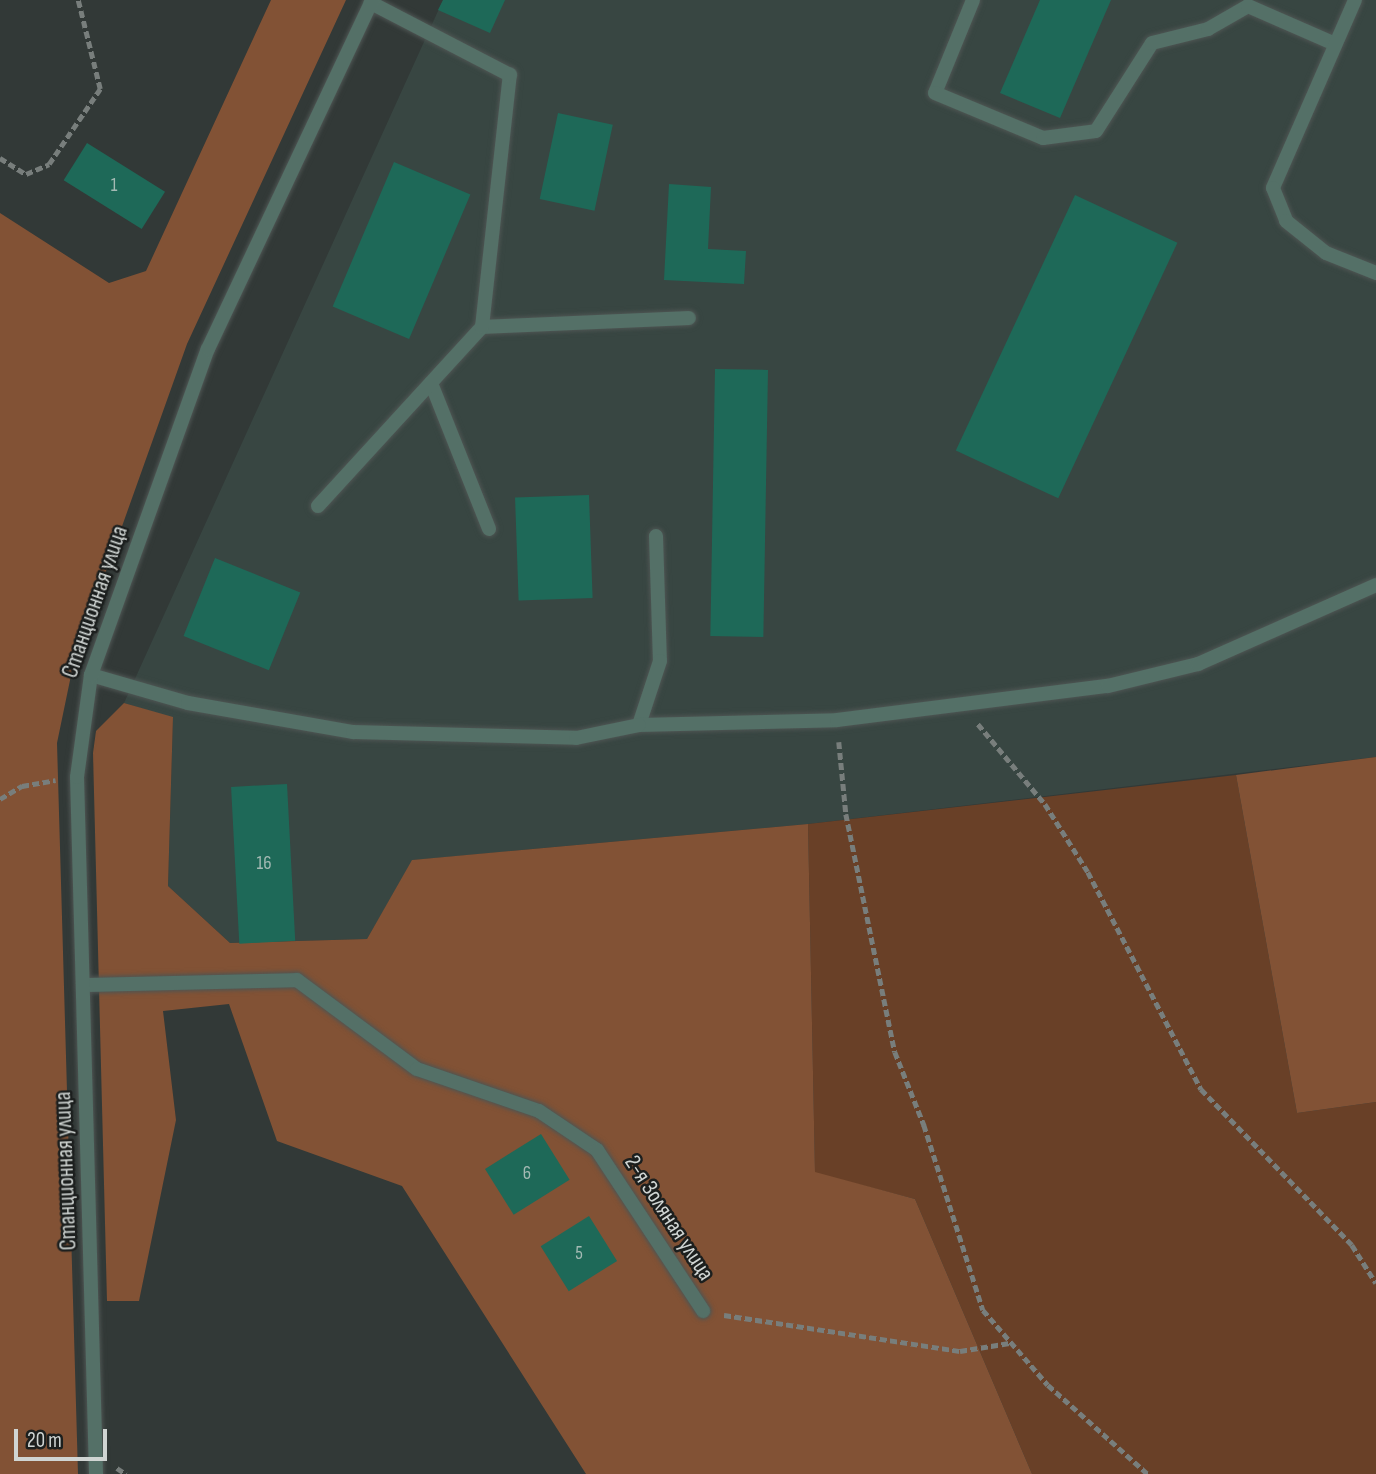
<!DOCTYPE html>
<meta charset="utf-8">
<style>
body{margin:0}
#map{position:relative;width:1376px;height:1474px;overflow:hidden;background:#323937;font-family:"Sofia Sans Condensed",sans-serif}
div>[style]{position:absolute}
.built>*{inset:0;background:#384642}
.green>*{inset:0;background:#694027}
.forest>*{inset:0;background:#825235}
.building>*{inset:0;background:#1e6958;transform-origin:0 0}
.path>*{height:4.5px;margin-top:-2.25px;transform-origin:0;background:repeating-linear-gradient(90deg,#787e7c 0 7px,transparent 0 10.5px)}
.roads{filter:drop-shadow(0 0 2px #4e5553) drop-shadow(0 0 2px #4e5553)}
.lane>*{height:14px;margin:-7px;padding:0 7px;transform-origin:7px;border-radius:7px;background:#547067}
.street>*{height:14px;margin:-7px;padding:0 7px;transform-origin:7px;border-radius:7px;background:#547067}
span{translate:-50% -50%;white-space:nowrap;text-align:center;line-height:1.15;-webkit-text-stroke:5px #1c1f1e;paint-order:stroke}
.number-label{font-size:19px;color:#a4bab4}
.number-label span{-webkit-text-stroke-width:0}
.street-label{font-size:23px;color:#d0d5d3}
.scale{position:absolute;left:14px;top:1429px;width:93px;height:32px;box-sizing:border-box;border:4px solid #d0d5d3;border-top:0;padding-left:9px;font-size:21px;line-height:24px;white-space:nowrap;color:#d0d5d3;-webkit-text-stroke:5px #1c1f1e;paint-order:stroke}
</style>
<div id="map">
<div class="built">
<div style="clip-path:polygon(443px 0,1376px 0,1376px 757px,808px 824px,413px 860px,367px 939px,230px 943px,168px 886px,173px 718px,124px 703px)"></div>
</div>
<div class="green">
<div style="clip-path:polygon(1236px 775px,1297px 1113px,1376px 1102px,1376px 1474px,1032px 1474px,915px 1199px,815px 1173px,808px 824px)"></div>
</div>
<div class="forest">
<div style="clip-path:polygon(271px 0,346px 0,187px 344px,74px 661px,57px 743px,78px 1474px,0 1474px,0 213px,109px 283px,146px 271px)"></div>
<div style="clip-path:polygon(124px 703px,173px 717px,168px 886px,230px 943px,367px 939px,412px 860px,808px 824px,815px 1172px,915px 1199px,1032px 1474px,586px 1474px,402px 1186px,277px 1141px,229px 1004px,163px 1011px,176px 1120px,139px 1301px,107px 1301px,93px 753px,96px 731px)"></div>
<div style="clip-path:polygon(1376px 757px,1376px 1102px,1297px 1113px,1236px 775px)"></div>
</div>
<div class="building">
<div style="clip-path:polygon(443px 0,505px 0,490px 33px,438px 10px)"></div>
<div style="clip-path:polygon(1040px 0,1111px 0,1060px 118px,1000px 93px)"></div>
<div style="left:558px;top:113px;width:56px;height:88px;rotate:12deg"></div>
<div style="left:87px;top:143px;width:92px;height:44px;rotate:32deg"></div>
<div style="left:394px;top:162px;width:83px;height:157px;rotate:23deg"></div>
<div style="clip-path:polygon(669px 184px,711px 187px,708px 249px,746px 251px,744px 284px,664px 280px)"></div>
<div style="left:1075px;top:195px;width:113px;height:282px;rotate:25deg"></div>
<div style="left:715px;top:369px;width:53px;height:267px;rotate:1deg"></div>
<div style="left:589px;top:495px;width:103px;height:74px;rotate:88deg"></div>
<div style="left:215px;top:558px;width:92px;height:84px;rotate:22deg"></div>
<div style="left:287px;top:784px;width:157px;height:56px;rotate:87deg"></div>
<div style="left:541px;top:1134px;width:54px;height:66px;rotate:58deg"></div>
<div style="left:589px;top:1216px;width:53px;height:57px;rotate:58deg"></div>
</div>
<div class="path">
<div style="left:0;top:158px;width:31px;rotate:32deg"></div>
<div style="left:26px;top:174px;width:25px;rotate:-23deg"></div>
<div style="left:49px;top:164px;width:91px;rotate:-55.8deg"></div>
<div style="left:100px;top:89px;width:92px;rotate:-103.9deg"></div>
<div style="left:978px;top:724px;width:104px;rotate:50.1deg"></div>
<div style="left:1045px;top:804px;width:80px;rotate:57.7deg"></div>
<div style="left:1088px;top:872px;width:245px;rotate:62.5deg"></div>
<div style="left:1201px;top:1089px;width:217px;rotate:45.9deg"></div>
<div style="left:1352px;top:1245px;width:45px;rotate:57.7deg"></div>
<div style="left:839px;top:742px;width:72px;rotate:84.4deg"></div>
<div style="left:846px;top:814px;width:243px;rotate:78.4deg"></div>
<div style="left:895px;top:1052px;width:79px;rotate:68.3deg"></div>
<div style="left:924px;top:1125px;width:194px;rotate:72.3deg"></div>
<div style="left:983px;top:1310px;width:99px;rotate:49.1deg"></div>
<div style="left:1048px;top:1385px;width:134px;rotate:41.7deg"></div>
<div style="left:0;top:799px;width:26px;rotate:-31deg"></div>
<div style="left:22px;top:786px;width:34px;rotate:-10deg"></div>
<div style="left:724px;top:1315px;width:239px;rotate:8.7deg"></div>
<div style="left:960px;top:1351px;width:50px;rotate:-9.3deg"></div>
<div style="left:117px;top:1468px;width:11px;rotate:34deg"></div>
</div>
<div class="roads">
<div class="lane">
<div style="left:973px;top:0;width:100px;rotate:112.2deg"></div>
<div style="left:935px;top:93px;width:117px;rotate:22.6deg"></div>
<div style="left:1043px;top:138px;width:53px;rotate:-7.5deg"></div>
<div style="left:1096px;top:131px;width:104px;rotate:-57.5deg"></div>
<div style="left:1152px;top:43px;width:58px;rotate:-14deg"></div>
<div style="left:1208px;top:29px;width:46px;rotate:-29.9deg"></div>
<div style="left:1248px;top:6px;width:95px;rotate:23.6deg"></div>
<div style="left:1355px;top:0;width:205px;rotate:113.6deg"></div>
<div style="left:1273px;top:188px;width:35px;rotate:68deg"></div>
<div style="left:1286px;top:221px;width:51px;rotate:38.7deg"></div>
<div style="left:1326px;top:253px;width:54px;rotate:21.8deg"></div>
<div style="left:482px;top:327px;width:207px;rotate:-2.5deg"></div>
<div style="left:431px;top:383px;width:157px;rotate:68.3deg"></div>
<div style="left:318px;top:506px;width:243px;rotate:-47.5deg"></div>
<div style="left:482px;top:327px;width:254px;rotate:-83.7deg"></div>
<div style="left:510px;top:75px;width:157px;rotate:-152.6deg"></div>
<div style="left:656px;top:536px;width:125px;rotate:88.2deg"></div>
<div style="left:660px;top:661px;width:67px;rotate:108.2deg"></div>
<div style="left:639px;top:725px;width:198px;rotate:-1.4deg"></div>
<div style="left:837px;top:720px;width:273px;rotate:-7.2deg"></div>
<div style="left:1108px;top:686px;width:93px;rotate:-13.7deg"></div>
<div style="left:1198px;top:664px;width:195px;rotate:-23.9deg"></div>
</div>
<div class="street">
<div style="left:91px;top:675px;width:101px;rotate:16.1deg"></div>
<div style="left:188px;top:703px;width:168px;rotate:10deg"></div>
<div style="left:353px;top:732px;width:223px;rotate:1.5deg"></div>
<div style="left:576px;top:738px;width:64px;rotate:-11.7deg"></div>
<div style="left:83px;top:985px;width:214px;rotate:-1.3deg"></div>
<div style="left:297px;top:980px;width:149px;rotate:36.6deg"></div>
<div style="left:417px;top:1069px;width:129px;rotate:19deg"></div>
<div style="left:539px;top:1111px;width:70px;rotate:33.9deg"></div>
<div style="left:597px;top:1150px;width:193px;rotate:56.6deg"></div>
<div style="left:96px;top:1474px;width:697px;rotate:-91.56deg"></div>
<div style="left:77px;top:777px;width:103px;rotate:-82.2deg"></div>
<div style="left:91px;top:675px;width:346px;rotate:-70.3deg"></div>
<div style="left:208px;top:349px;width:386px;rotate:-64.8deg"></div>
</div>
</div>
<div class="number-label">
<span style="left:114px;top:186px">1</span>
<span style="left:264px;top:864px">16</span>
<span style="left:527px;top:1174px">6</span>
<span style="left:579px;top:1254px">5</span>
</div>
<div class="street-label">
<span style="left:95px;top:602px;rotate:-71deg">Станционная улица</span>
<span style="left:66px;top:1171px;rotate:-92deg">Станционная улица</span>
<span style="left:669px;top:1218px;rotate:57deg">2-я Золяная улица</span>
</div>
<div class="scale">20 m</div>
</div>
